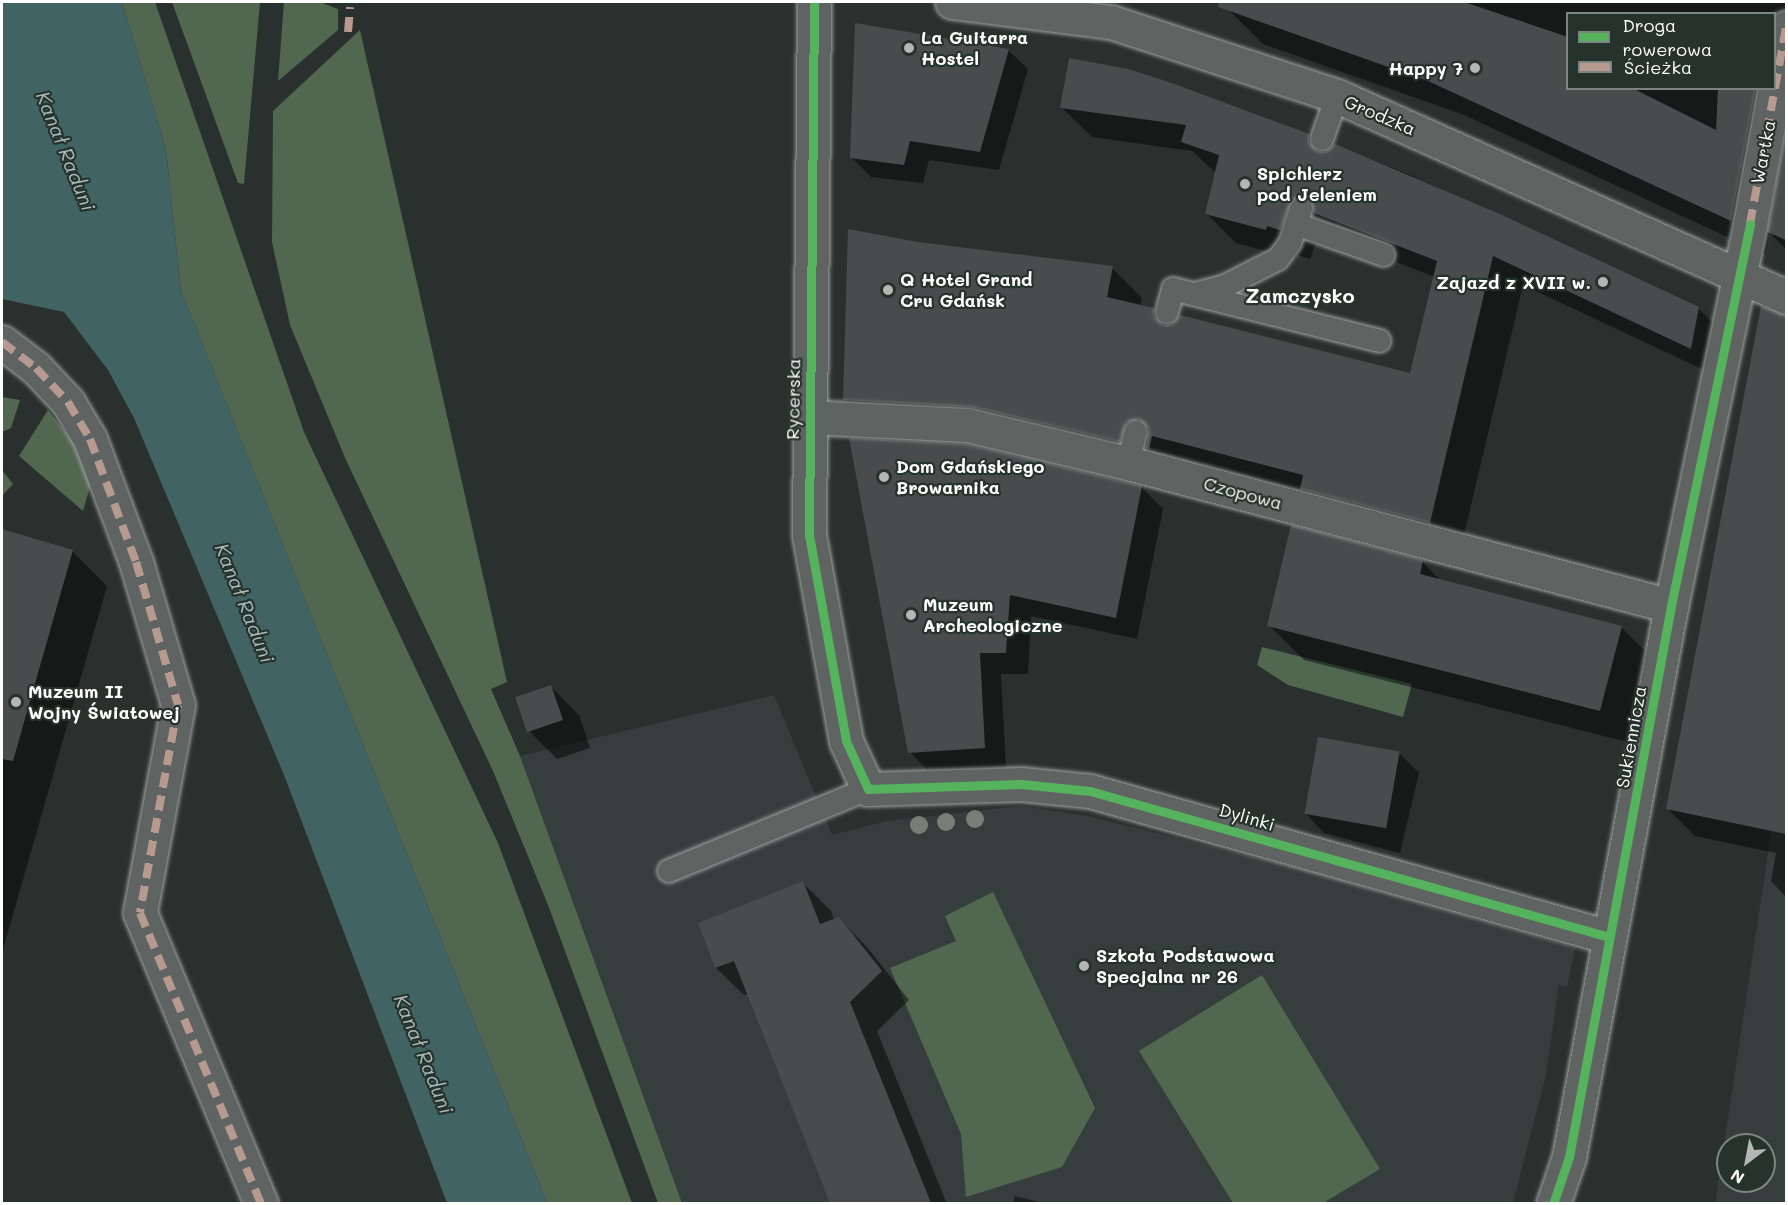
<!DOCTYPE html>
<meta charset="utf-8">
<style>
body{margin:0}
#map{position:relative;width:1788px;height:1205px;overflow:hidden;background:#29302d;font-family:Mali,sans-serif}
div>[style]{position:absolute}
.built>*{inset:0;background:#353e3d}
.green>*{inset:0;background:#52674f}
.water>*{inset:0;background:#416363}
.shadow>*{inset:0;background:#0007}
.building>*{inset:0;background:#494c4d;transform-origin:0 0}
.roads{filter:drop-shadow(0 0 2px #9fa2a0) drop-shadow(0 0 2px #9fa2a0)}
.service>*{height:22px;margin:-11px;padding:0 11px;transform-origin:11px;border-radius:11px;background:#5f6362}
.pedestrian>*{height:33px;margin:-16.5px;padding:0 16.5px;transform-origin:16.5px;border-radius:16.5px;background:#5f6362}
.minor>*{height:33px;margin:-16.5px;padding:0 16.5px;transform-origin:16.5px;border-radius:16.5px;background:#5f6362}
.tertiary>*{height:33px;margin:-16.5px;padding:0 16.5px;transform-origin:16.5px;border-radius:16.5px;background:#5f6362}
.quiet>*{height:8px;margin-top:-4px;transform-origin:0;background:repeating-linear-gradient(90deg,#b69a8f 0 15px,transparent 0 23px)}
.cycleway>*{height:9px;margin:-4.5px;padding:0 4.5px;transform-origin:4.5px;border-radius:4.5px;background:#56b35d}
.trees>*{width:18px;height:18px;margin:-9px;border-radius:50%;background:#757f76}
.dots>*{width:16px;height:16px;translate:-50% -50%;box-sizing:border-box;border:3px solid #26332d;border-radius:50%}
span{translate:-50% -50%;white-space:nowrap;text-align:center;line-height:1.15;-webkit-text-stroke:4.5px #26332d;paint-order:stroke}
.poi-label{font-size:18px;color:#fff;font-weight:700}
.left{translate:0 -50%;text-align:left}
.right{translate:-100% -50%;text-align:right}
.street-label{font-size:18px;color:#fff}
.water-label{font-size:20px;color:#abb;font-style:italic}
.neighbourhood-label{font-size:20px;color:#fff;font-weight:700}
.frame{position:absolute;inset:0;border:3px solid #fff;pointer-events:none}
.legend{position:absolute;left:1566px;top:12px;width:210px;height:78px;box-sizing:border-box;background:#26332d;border:2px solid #7d8581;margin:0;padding:8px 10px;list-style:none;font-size:18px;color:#fff}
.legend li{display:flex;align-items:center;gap:12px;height:30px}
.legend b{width:30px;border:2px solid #7d8581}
.north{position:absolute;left:1716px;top:1133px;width:60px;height:60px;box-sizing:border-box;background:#26332d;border:2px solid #7d8581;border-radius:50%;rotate:212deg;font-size:16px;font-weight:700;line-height:24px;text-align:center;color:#fff}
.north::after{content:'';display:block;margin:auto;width:21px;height:27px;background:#b4b7b6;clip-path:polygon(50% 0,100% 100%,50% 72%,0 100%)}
</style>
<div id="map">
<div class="built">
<div style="clip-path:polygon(774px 695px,832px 835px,887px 821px,1021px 806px,1088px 816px,1309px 871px,1575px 948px,1567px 987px,1559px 985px,1546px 1075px,1513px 1203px,682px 1203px,520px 756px)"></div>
<div style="clip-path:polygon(evenodd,1786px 791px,1786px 1203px,1715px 1204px,1775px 807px,1784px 808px,1786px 791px,1728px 1145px,1764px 1145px,1764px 1181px,1728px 1181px,1728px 1145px)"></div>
</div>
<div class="green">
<div style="clip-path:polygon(122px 2px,155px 2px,304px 432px,498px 843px,632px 1203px,547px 1203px,181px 291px,166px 150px)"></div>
<div style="clip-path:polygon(172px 2px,260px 2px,244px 184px,238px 183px)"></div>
<div style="clip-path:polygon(284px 2px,320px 2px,338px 9px,338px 30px,278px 81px)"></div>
<div style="clip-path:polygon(360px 30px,507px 682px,491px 689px,520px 756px,682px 1203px,658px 1203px,548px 905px,493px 771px,346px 460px,290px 325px,272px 242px,273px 111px)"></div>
<div style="clip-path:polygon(2px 397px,20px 400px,11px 428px,2px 432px)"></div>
<div style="clip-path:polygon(48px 410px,72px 441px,91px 483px,83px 511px,19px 456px)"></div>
<div style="clip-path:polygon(2px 470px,13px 484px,2px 496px)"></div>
<div style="clip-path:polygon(1262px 647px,1412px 684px,1403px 717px,1288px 685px,1257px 665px)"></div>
<div style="clip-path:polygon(993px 892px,1095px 1108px,1062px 1167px,966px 1197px,961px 1134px,890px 968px,956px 941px,945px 916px)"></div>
<div style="clip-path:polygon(1262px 975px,1380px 1169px,1323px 1203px,1233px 1203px,1139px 1051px)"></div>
</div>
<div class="water">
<div style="clip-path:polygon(2px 2px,122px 2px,166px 150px,181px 291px,547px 1203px,447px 1203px,284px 775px,134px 418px,108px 370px,64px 312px,2px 299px)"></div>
</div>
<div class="shadow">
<div style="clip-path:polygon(evenodd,1229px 2px,1786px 2px,1786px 249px,1770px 233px,1766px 255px,1464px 115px,1263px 44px,1228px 9px,1229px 2px,1568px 14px,1774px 14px,1774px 88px,1568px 88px,1568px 14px)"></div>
<div style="clip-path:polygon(1008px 50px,1028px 69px,999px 170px,929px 160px,923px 183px,871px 177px,852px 158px)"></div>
<div style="clip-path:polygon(1061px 107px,1309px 135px,1326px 153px,1335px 145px,1408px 174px,1698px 308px,1729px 339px,1721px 378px,1523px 285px,1460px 552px,1002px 436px,875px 429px,845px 399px,918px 243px,1112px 268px,1142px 298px,1140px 307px,1153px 310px,1170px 326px,1411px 375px,1435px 277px,1346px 243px,1321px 229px,1310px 259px,1297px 255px,1296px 259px,1236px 243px,1206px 213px,1216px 173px,1192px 151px,1092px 137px)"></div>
<div style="clip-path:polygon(1756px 343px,1786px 356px,1786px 897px,1771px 881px,1776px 853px,1695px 836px,1668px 809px)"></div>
<div style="clip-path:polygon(964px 445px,1141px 487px,1163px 509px,1137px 639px,1031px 616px,1028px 674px,1001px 674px,1006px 769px,931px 774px,910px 752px)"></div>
<div style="clip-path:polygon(2px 531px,72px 551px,107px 586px,2px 953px)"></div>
<div style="clip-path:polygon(1422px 561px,1441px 581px,1621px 627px,1656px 662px,1635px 744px,1304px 660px,1269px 625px)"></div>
<div style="clip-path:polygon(551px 687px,579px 715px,590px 748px,557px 759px,529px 731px)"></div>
<div style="clip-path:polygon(1399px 753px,1419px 773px,1400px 853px,1324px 833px,1305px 813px)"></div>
<div style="clip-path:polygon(803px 883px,831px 911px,834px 920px,839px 919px,867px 947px,909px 1000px,877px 1031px,947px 1204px,831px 1204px,748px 994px,744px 995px,716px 968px,700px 924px)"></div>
<div style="clip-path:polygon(1015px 1196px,1046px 1204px,1013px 1204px)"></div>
</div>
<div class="building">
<div style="clip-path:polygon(1219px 2px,1464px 2px,1568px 37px,1568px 88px,1632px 88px,1716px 130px,1718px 88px,1756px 88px,1731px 221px,1428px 81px,1218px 7px)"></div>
<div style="clip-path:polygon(855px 23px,1009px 49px,980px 152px,910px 141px,904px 165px,850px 158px)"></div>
<div style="clip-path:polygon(1069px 58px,1128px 69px,1169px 82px,1309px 134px,1309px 142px,1317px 151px,1325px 152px,1335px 144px,1502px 215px,1699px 307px,1691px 349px,1493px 256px,1430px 523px,1300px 489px,1303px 475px,1152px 436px,1149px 449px,1146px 448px,1149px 429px,1139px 419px,1126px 423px,1120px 442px,971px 407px,843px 400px,848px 229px,918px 242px,1113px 266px,1107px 297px,1154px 308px,1154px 316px,1163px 325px,1171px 325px,1180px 315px,1410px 373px,1437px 261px,1314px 213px,1311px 200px,1305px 196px,1292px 199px,1280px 230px,1267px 226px,1266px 230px,1205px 214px,1219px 155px,1181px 142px,1186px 125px,1060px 108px)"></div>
<div style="clip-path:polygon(1786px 129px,1786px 240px,1767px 232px)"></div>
<div style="clip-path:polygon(1761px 306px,1786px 315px,1786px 834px,1666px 809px)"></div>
<div style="clip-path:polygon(849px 438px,964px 444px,1142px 486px,1116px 618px,1010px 595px,1006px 653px,980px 653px,985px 748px,908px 753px)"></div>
<div style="clip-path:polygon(1291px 525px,1423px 560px,1420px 574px,1622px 626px,1600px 711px,1267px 626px)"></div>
<div style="clip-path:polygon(2px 529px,73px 550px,13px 761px,2px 759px)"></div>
<div style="left:551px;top:685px;width:37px;height:38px;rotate:71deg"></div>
<div style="left:1318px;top:737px;width:83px;height:78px;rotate:10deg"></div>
<div style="clip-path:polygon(803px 881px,820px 924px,839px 917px,882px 971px,850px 1002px,931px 1203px,830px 1203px,734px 961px,715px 968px,698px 923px)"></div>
</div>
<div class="roads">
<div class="service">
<div style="left:1322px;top:139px;width:46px;rotate:-70.8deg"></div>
<div style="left:1296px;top:224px;width:93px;rotate:19.4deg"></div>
<div style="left:1199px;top:293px;width:27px;rotate:-15deg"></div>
<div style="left:1225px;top:286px;width:59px;rotate:-27deg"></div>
<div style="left:1278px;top:259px;width:20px;rotate:-53deg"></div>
<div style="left:1290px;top:243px;width:36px;rotate:-72deg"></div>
<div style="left:1167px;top:312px;width:24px;rotate:-75deg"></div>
<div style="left:1173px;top:289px;width:213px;rotate:14.1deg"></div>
<div style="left:1128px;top:463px;width:32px;rotate:-76deg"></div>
<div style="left:669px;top:871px;width:215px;rotate:-22.4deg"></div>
</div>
<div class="pedestrian">
<div style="left:1750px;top:224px;width:200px;rotate:-79.6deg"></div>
<div style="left:2px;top:342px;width:43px;rotate:37.4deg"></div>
<div style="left:36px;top:368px;width:47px;rotate:46.7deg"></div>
<div style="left:68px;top:402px;width:43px;rotate:59.3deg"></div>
<div style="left:90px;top:439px;width:131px;rotate:69.5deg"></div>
<div style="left:136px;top:562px;width:149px;rotate:73.6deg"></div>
<div style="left:178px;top:705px;width:211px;rotate:100.4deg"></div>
<div style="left:140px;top:913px;width:315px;rotate:67.4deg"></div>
</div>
<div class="minor">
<div style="left:814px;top:2px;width:533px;rotate:90.54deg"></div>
<div style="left:809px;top:535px;width:209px;rotate:79.8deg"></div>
<div style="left:846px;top:741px;width:53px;rotate:65.4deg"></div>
<div style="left:868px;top:789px;width:153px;rotate:-1.9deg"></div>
<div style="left:1021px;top:784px;width:69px;rotate:5.8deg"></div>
<div style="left:1090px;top:791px;width:539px;rotate:15.71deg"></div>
<div style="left:809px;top:417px;width:158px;rotate:2.9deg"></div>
<div style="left:967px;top:425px;width:165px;rotate:13.3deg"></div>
<div style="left:1128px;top:463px;width:562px;rotate:14.75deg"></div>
<div style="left:1553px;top:1204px;width:50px;rotate:-71.2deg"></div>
<div style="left:1569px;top:1157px;width:560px;rotate:-79.51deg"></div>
<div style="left:1671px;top:606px;width:390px;rotate:-78.3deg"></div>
</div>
<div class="tertiary">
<div style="left:952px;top:2px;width:160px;rotate:7.2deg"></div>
<div style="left:1111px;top:22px;width:238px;rotate:18.1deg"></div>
<div style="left:1337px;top:96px;width:492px;rotate:24.1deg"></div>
</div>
</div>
<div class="quiet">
<div style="left:348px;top:32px;width:25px;rotate:-85deg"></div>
<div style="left:1750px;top:224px;width:200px;rotate:-79.6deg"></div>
<div style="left:2px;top:342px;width:43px;rotate:37.4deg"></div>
<div style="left:36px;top:368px;width:47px;rotate:46.7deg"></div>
<div style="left:68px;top:402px;width:43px;rotate:59.3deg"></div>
<div style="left:90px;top:439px;width:131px;rotate:69.5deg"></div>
<div style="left:136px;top:562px;width:149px;rotate:73.6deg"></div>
<div style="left:178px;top:705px;width:211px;rotate:100.4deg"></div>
<div style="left:140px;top:913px;width:315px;rotate:67.4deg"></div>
</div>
<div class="cycleway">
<div style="left:814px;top:2px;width:533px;rotate:90.54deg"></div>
<div style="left:809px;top:535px;width:209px;rotate:79.8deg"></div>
<div style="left:846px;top:741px;width:53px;rotate:65.4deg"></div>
<div style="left:868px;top:789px;width:153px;rotate:-1.9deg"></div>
<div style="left:1021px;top:784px;width:69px;rotate:5.8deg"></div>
<div style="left:1090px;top:791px;width:539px;rotate:15.71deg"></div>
<div style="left:1553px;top:1204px;width:50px;rotate:-71.2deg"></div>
<div style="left:1569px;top:1157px;width:560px;rotate:-79.51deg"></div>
<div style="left:1671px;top:606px;width:390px;rotate:-78.3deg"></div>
</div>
<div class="trees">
<div style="left:975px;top:819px"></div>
<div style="left:946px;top:822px"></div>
<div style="left:919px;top:825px"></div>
</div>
<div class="dots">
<div style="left:909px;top:48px;background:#b4b7b6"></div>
<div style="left:1475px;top:68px;background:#b4b7b6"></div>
<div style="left:1245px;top:184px;background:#b4b7b6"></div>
<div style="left:1603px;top:282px;background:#b4b7b6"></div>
<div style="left:888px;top:290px;background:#b4b7b6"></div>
<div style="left:884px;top:477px;background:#b4b7b6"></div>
<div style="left:911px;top:615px;background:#b4b7b6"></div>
<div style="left:16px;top:702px;background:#b4b7b6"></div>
<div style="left:1084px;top:966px;background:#b4b7b6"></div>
</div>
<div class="poi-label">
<span class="left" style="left:921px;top:48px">La Guitarra<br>Hostel</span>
<span class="right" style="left:1463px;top:68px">Happy 7</span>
<span class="left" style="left:1257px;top:184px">Spichlerz<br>pod Jeleniem</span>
<span class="left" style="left:900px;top:290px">Q Hotel Grand<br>Cru Gdańsk</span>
<span class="right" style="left:1591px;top:282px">Zajazd z XVII w.</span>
<span class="left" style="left:896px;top:477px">Dom Gdańskiego<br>Browarnika</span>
<span class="left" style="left:923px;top:615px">Muzeum<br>Archeologiczne</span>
<span class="left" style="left:28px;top:702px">Muzeum II<br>Wojny Światowej</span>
<span class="left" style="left:1096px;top:966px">Szkoła Podstawowa<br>Specjalna nr 26</span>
</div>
<div class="street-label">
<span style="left:1380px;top:115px;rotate:23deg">Grodzka</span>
<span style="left:1763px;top:152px;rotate:-79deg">Wartka</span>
<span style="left:793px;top:399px;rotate:-89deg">Rycerska</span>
<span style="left:1243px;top:493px;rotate:15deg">Czopowa</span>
<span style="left:1631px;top:737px;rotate:-80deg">Sukiennicza</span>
<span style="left:1247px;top:817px;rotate:16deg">Dylinki</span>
</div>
<div class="water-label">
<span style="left:66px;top:151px;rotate:68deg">Kanał Raduni</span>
<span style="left:245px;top:603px;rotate:68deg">Kanał Raduni</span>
<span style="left:424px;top:1054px;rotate:68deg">Kanał Raduni</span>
</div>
<div class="neighbourhood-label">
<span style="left:1300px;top:295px">Zamczysko</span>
</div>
<div class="frame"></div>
<ul class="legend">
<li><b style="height:8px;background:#56b35d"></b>Droga rowerowa</li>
<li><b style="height:8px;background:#b69a8f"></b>Ścieżka</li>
</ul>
<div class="north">N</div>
</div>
